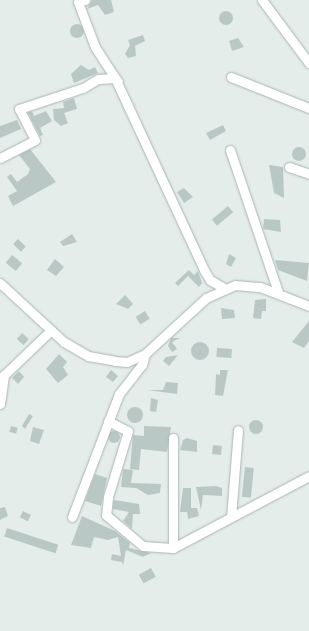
<!DOCTYPE html>
<style>
body{margin:0}
#map{position:relative;width:309px;height:631px;overflow:hidden;background:#e5edeb;font-family:"Space Grotesk",sans-serif}
div>[style]{position:absolute}
.building>*{inset:0;background:#bac8c5;transform-origin:0 0}
.round{border-radius:50%}
.roads{filter:drop-shadow(0 0 1px #a8b5b3) drop-shadow(0 0 1px #a8b5b3)}
.minor>*{height:9px;margin:-4.5px;padding:0 4.5px;transform-origin:4.5px;border-radius:4.5px;background:#fff}
span{translate:-50% -50%;white-space:nowrap;text-align:center;line-height:1.15;-webkit-text-stroke:3px #f5faf8;paint-order:stroke}
</style>
<div id="map">
<div class="building">
<div style="clip-path:polygon(92px 0,111px 0,114px 12px,105px 15px,98px 5px,87px 9px)"></div>
<div class="round" style="left:219px;top:11px;width:14px;height:14px"></div>
<div class="round" style="left:70px;top:24px;width:14px;height:14px"></div>
<div style="clip-path:polygon(143px 35px,145px 41px,135px 46px,136px 56px,128px 58px,125px 54px,130px 45px,128px 40px)"></div>
<div style="clip-path:polygon(238px 38px,244px 47px,232px 51px,229px 41px)"></div>
<div style="clip-path:polygon(81px 65px,89px 70px,95px 67px,98px 73px,74px 83px,71px 74px)"></div>
<div style="clip-path:polygon(74px 98px,77px 109px,64px 113px,68px 123px,61px 126px,54px 120px,53px 109px,64px 108px,63px 102px)"></div>
<div style="clip-path:polygon(32px 111px,34px 116px,46px 111px,52px 121px,40px 128px,43px 135px,40px 136px,28px 113px)"></div>
<div style="clip-path:polygon(17px 120px,21px 129px,0 138px,0 126px)"></div>
<div style="clip-path:polygon(223px 125px,226px 131px,210px 140px,206px 133px)"></div>
<div class="round" style="left:292px;top:147px;width:14px;height:14px"></div>
<div style="clip-path:polygon(30px 149px,56px 182px,13px 206px,8px 196px,17px 191px,7px 177px,11px 174px,17px 182px,28px 174px,30px 169px,19px 155px)"></div>
<div style="clip-path:polygon(269px 165px,283px 167px,284px 198px,274px 193px)"></div>
<div style="clip-path:polygon(184px 188px,193px 197px,184px 203px,177px 192px)"></div>
<div style="left:228px;top:206px;width:8px;height:21px;rotate:50deg"></div>
<div style="clip-path:polygon(264px 219px,280px 220px,281px 232px,263px 229px)"></div>
<div style="clip-path:polygon(72px 234px,77px 242px,63px 246px,60px 242px)"></div>
<div style="left:18px;top:239px;width:11px;height:7px;rotate:45deg"></div>
<div style="clip-path:polygon(229px 254px,236px 258px,231px 267px,226px 264px)"></div>
<div style="left:12px;top:255px;width:13px;height:10px;rotate:39deg"></div>
<div style="clip-path:polygon(55px 259px,64px 267px,56px 276px,47px 270px)"></div>
<div style="clip-path:polygon(275px 260px,309px 263px,307px 281px,278px 270px)"></div>
<div style="clip-path:polygon(189px 270px,194px 275px,198px 271px,202px 283px,199px 287px,188px 276px,178px 286px,175px 283px)"></div>
<div style="clip-path:polygon(125px 295px,133px 304px,128px 309px,116px 304px)"></div>
<div style="clip-path:polygon(266px 299px,266px 311px,262px 311px,261px 319px,253px 318px,255px 300px)"></div>
<div style="clip-path:polygon(221px 308px,234px 310px,235px 318px,222px 319px)"></div>
<div style="left:145px;top:311px;width:9px;height:11px;rotate:58deg"></div>
<div style="clip-path:polygon(309px 321px,309px 341px,304px 348px,292px 342px)"></div>
<div style="left:22px;top:333px;width:9px;height:8px;rotate:41deg"></div>
<div style="clip-path:polygon(171px 338px,180px 338px,172px 342px,177px 349px,172px 352px,168px 346px)"></div>
<div class="round" style="left:191px;top:342px;width:18px;height:18px"></div>
<div style="left:217px;top:348px;width:15px;height:9px;rotate:4deg"></div>
<div style="clip-path:polygon(59px 354px,67px 362px,63px 367px,68px 375px,58px 383px,46px 369px)"></div>
<div style="clip-path:polygon(178px 355px,169px 366px,163px 361px,166px 357px)"></div>
<div style="clip-path:polygon(111px 370px,118px 376px,113px 382px,106px 377px)"></div>
<div style="clip-path:polygon(220px 370px,228px 370px,223px 396px,215px 395px,216px 374px,220px 375px)"></div>
<div style="clip-path:polygon(19px 371px,24px 377px,18px 384px,12px 378px)"></div>
<div style="clip-path:polygon(166px 382px,178px 383px,177px 394px,147px 390px,163px 390px)"></div>
<div style="clip-path:polygon(151px 398px,158px 400px,156px 412px,150px 411px)"></div>
<div class="round" style="left:127px;top:407px;width:16px;height:16px"></div>
<div style="clip-path:polygon(29px 414px,33px 416px,25px 429px,22px 426px)"></div>
<div class="round" style="left:249px;top:420px;width:14px;height:14px"></div>
<div style="left:11px;top:426px;width:7px;height:6px;rotate:16deg"></div>
<div style="clip-path:polygon(144px 426px,171px 427px,167px 452px,141px 449px,139px 470px,130px 469px,133px 435px,144px 436px)"></div>
<div style="clip-path:polygon(33px 427px,44px 430px,39px 444px,30px 441px)"></div>
<div class="round" style="left:108px;top:431px;width:12px;height:12px"></div>
<div style="clip-path:polygon(187px 438px,197px 441px,197px 452px,180px 450px,183px 440px)"></div>
<div style="left:213px;top:445px;width:9px;height:9px;rotate:6deg"></div>
<div style="left:245px;top:467px;width:9px;height:30px;rotate:6deg"></div>
<div style="clip-path:polygon(123px 469px,133px 470px,131px 483px,161px 484px,160px 493px,148px 495px,136px 488px,121px 487px)"></div>
<div style="clip-path:polygon(95px 474px,107px 478px,101px 506px,85px 501px)"></div>
<div style="clip-path:polygon(216px 486px,222px 488px,222px 496px,203px 495px,201px 510px,196px 487px)"></div>
<div style="clip-path:polygon(183px 488px,191px 488px,191px 508px,197px 508px,199px 516px,188px 519px,187px 512px,180px 512px)"></div>
<div style="clip-path:polygon(114px 500px,139px 504px,140px 514px,133px 514px,132px 529px,123px 521px,129px 512px,113px 509px)"></div>
<div style="clip-path:polygon(5px 507px,8px 516px,0 520px,0 508px)"></div>
<div style="left:23px;top:511px;width:9px;height:7px;rotate:27deg"></div>
<div style="clip-path:polygon(82px 516px,115px 531px,130px 543px,129px 548px,151px 553px,143px 557px,126px 550px,123px 566px,122px 562px,111px 560px,112px 554px,121px 556px,118px 537px,108px 540px,94px 537px,91px 548px,71px 545px)"></div>
<div style="left:7px;top:528px;width:54px;height:9px;rotate:18deg"></div>
<div style="left:151px;top:568px;width:10px;height:14px;rotate:61deg"></div>
</div>
<div class="roads">
<div class="minor">
<div style="left:85px;top:0;width:7px;rotate:164deg"></div>
<div style="left:78px;top:2px;width:48px;rotate:69.3deg"></div>
<div style="left:95px;top:47px;width:37px;rotate:57deg"></div>
<div style="left:115px;top:78px;width:212px;rotate:65.1deg"></div>
<div style="left:204px;top:270px;width:12px;rotate:59deg"></div>
<div style="left:210px;top:280px;width:16px;rotate:30deg"></div>
<div style="left:262px;top:0;width:79px;rotate:53.3deg"></div>
<div style="left:231px;top:77px;width:84px;rotate:21.7deg"></div>
<div style="left:230px;top:150px;width:150px;rotate:71.3deg"></div>
<div style="left:0;top:158px;width:39px;rotate:-27deg"></div>
<div style="left:35px;top:140px;width:35px;rotate:-117deg"></div>
<div style="left:19px;top:109px;width:67px;rotate:-18.2deg"></div>
<div style="left:83px;top:88px;width:17px;rotate:-31deg"></div>
<div style="left:98px;top:79px;width:17px;rotate:-3deg"></div>
<div style="left:115px;top:78px;width:4px;rotate:45deg"></div>
<div style="left:289px;top:167px;width:21px;rotate:19deg"></div>
<div style="left:0;top:283px;width:87px;rotate:42.7deg"></div>
<div style="left:64px;top:342px;width:28px;rotate:30deg"></div>
<div style="left:88px;top:356px;width:27px;rotate:10deg"></div>
<div style="left:115px;top:361px;width:12px;rotate:5deg"></div>
<div style="left:127px;top:362px;width:20px;rotate:-24deg"></div>
<div style="left:145px;top:354px;width:83px;rotate:-42.6deg"></div>
<div style="left:206px;top:298px;width:32px;rotate:-24deg"></div>
<div style="left:235px;top:285px;width:25px;rotate:5deg"></div>
<div style="left:260px;top:287px;width:53px;rotate:21.2deg"></div>
<div style="left:0;top:379px;width:69px;rotate:-43.8deg"></div>
<div style="left:0;top:404px;width:30px;rotate:-82deg"></div>
<div style="left:108px;top:421px;width:22px;rotate:27deg"></div>
<div style="left:128px;top:431px;width:69px;rotate:106.9deg"></div>
<div style="left:108px;top:497px;width:18px;rotate:96deg"></div>
<div style="left:106px;top:515px;width:48px;rotate:40deg"></div>
<div style="left:143px;top:546px;width:29px;rotate:4deg"></div>
<div style="left:173px;top:438px;width:110px;rotate:90deg"></div>
<div style="left:173px;top:548px;width:154px;rotate:-27.9deg"></div>
<div style="left:72px;top:517px;width:132px;rotate:-69.1deg"></div>
<div style="left:119px;top:394px;width:37px;rotate:-52deg"></div>
<div style="left:142px;top:365px;width:11px;rotate:-75deg"></div>
<div style="left:231px;top:517px;width:87px;rotate:-85.4deg"></div>
</div>
</div>
</div>
